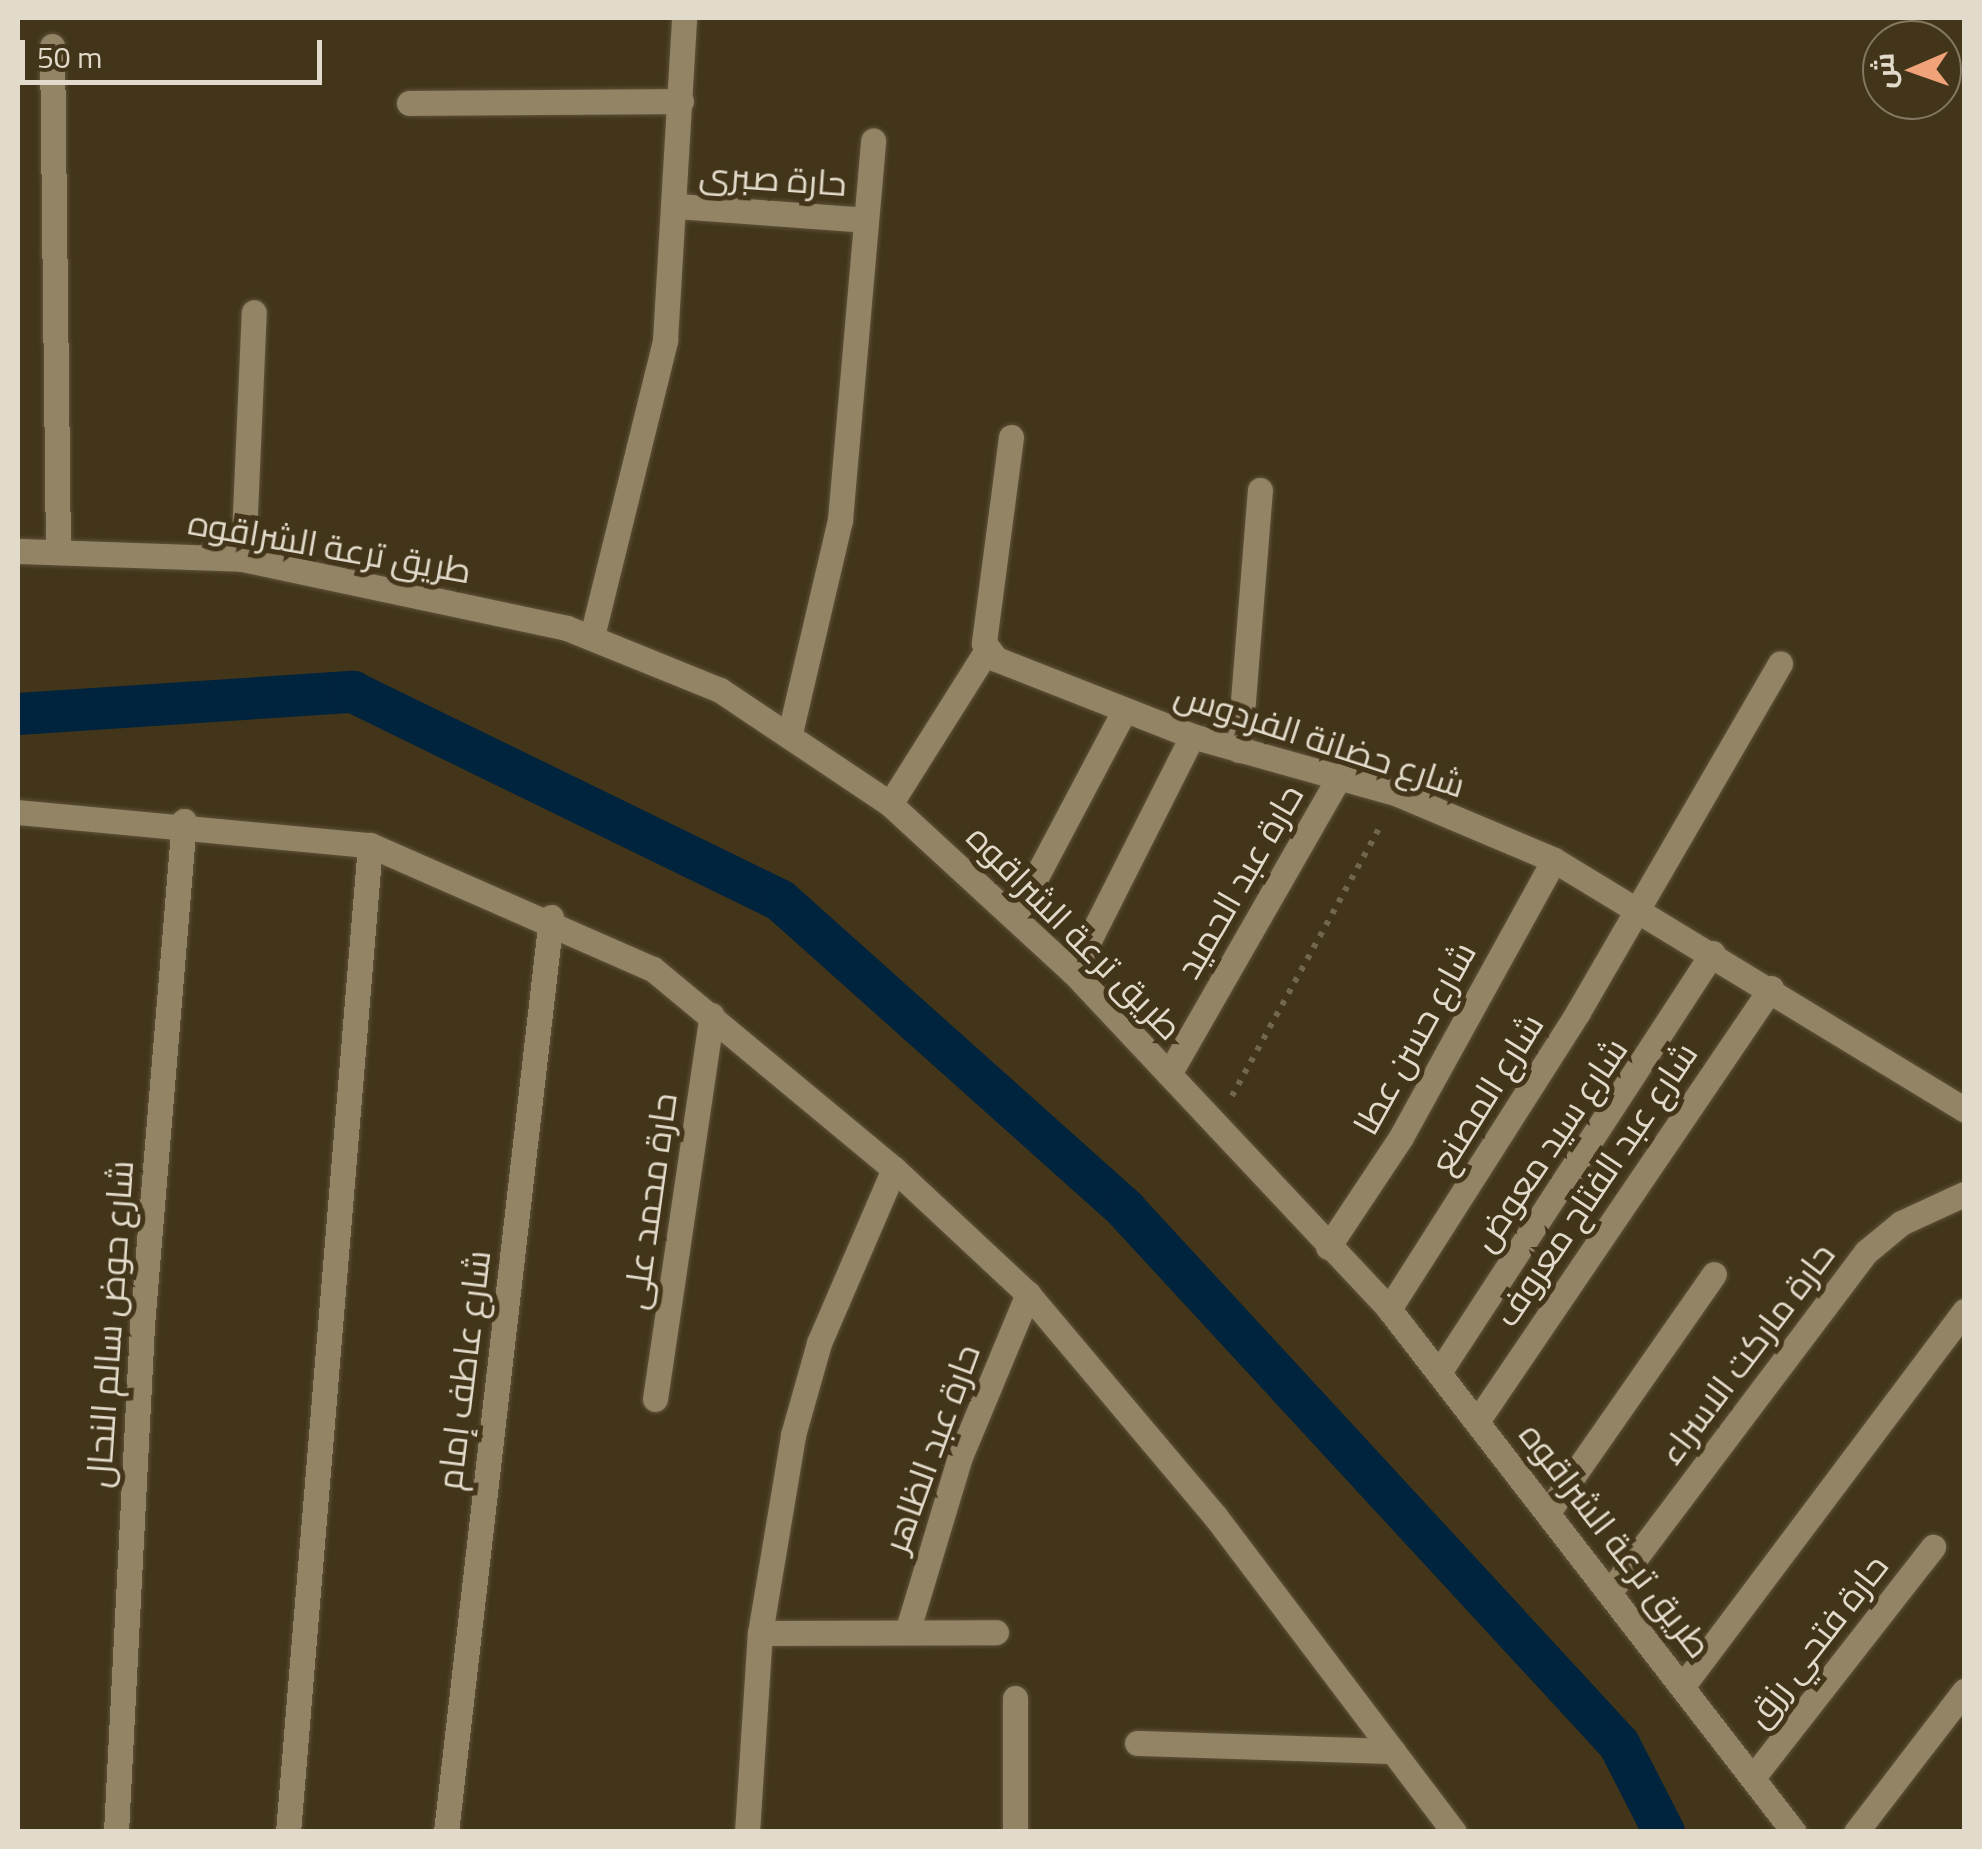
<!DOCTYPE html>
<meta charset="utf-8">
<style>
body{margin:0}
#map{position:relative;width:1982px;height:1849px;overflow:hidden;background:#423519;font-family:"Titillium Web",Cairo,sans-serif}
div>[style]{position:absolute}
.canal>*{height:42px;margin:-21px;padding:0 21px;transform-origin:21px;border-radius:21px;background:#00233e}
.path>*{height:6px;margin-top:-3px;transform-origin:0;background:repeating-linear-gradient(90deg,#72674e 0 5px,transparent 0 13px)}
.roads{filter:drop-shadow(0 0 2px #5d5239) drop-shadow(0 0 2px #5d5239)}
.minor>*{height:25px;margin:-12.5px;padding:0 12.5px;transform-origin:12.5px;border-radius:12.5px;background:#938465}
span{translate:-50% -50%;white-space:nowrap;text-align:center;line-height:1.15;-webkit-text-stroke:10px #423519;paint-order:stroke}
.street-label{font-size:35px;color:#e2daca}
.frame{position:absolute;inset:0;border:20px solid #e2daca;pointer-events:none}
.north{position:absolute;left:1862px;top:20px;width:100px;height:100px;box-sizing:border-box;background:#423519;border:2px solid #827760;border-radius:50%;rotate:268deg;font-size:28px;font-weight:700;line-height:40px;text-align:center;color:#e2daca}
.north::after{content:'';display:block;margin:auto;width:35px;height:45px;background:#f0a279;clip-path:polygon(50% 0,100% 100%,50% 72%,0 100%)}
.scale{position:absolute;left:20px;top:40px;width:302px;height:45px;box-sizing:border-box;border:5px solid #e2daca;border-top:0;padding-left:12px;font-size:30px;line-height:35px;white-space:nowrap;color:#e2daca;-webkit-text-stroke:8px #423519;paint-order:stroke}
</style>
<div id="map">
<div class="canal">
<div style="left:18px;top:714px;width:336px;rotate:-3.8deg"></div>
<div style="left:353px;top:692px;width:476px;rotate:26deg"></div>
<div style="left:781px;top:901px;width:463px;rotate:41.8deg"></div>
<div style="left:1126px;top:1210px;width:727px;rotate:47.29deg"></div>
<div style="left:1619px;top:1744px;width:99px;rotate:62.9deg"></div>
</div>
<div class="path">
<div style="left:1232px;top:1096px;width:311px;rotate:-61.2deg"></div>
</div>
<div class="roads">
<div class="minor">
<div style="left:52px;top:46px;width:502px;rotate:89.32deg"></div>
<div style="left:409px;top:103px;width:272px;rotate:-0.4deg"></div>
<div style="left:676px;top:206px;width:190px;rotate:4.2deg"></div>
<div style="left:1011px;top:437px;width:208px;rotate:97.5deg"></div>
<div style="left:984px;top:643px;width:20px;rotate:53deg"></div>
<div style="left:996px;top:659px;width:211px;rotate:21.4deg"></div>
<div style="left:1192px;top:736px;width:214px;rotate:15.7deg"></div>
<div style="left:1398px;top:794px;width:169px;rotate:22.9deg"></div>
<div style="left:1554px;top:860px;width:480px;rotate:31.3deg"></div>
<div style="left:18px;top:551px;width:225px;rotate:2deg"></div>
<div style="left:243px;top:559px;width:331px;rotate:12deg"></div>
<div style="left:567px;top:628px;width:165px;rotate:22.1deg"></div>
<div style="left:720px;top:690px;width:205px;rotate:33.8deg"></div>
<div style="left:890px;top:804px;width:248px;rotate:42.6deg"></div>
<div style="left:1073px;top:972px;width:462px;rotate:46.8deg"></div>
<div style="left:1389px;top:1309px;width:661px;rotate:52.25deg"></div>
<div style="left:243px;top:559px;width:247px;rotate:-87.5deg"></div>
<div style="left:592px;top:636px;width:305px;rotate:-76.1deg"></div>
<div style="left:665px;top:340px;width:323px;rotate:-86.6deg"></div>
<div style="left:790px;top:733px;width:219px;rotate:-76.8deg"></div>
<div style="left:840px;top:520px;width:381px;rotate:-85deg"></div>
<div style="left:1239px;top:750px;width:261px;rotate:-85.4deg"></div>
<div style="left:890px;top:804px;width:182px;rotate:-57.8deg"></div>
<div style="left:18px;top:812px;width:354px;rotate:5.4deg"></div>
<div style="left:370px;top:845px;width:309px;rotate:23.7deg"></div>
<div style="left:653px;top:969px;width:313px;rotate:39.7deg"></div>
<div style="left:894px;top:1169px;width:183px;rotate:43deg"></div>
<div style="left:1028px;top:1294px;width:290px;rotate:49.9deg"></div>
<div style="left:1215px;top:1516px;width:396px;rotate:52.9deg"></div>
<div style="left:1016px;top:915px;width:231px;rotate:-62.1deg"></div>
<div style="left:1073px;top:972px;width:264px;rotate:-63.2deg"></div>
<div style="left:1169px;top:1074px;width:344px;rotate:-60.2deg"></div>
<div style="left:1328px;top:1247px;width:132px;rotate:-56.4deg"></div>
<div style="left:1401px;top:1137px;width:316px;rotate:-61.1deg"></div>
<div style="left:1389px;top:1309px;width:352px;rotate:-57.5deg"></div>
<div style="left:1578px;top:1012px;width:403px;rotate:-59.9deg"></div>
<div style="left:1440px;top:1371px;width:499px;rotate:-56.9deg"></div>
<div style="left:655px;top:1399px;width:388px;rotate:-81.6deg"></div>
<div style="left:1478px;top:1420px;width:522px;rotate:-55.85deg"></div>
<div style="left:1548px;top:1512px;width:290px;rotate:-55.1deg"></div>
<div style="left:1612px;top:1589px;width:422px;rotate:-53deg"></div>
<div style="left:1866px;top:1252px;width:45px;rotate:-39.6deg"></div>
<div style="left:1901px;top:1223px;width:69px;rotate:-24.7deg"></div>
<div style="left:908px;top:1629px;width:180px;rotate:-73.2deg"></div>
<div style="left:960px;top:1457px;width:177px;rotate:-67.4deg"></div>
<div style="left:760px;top:1633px;width:236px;rotate:-0.2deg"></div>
<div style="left:1685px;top:1683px;width:465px;rotate:-53.1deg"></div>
<div style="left:1015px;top:1698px;width:134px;rotate:90deg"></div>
<div style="left:1137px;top:1743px;width:256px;rotate:1.8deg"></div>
<div style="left:1754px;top:1776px;width:291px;rotate:-52deg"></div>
<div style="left:116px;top:1832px;width:508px;rotate:-87.06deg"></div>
<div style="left:142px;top:1325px;width:506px;rotate:-85.24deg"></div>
<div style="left:288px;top:1832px;width:990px;rotate:-85.25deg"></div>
<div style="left:446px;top:1832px;width:921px;rotate:-83.45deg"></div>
<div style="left:747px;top:1832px;width:199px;rotate:-86.3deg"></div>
<div style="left:760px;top:1633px;width:201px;rotate:-80.5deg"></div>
<div style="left:793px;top:1435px;width:96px;rotate:-74.2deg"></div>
<div style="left:819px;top:1343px;width:189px;rotate:-66.7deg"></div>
<div style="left:1856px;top:1832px;width:178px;rotate:-52.5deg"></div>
</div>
</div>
<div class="street-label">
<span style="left:773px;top:178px;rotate:4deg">حارة صبرى</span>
<span style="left:330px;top:546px;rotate:10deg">طريق ترعة الشراقوه</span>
<span style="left:1320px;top:739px;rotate:18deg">شارع حضانة الفردوس</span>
<span style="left:1239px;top:881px;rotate:-60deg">حارة عبد الحميد</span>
<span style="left:1075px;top:932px;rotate:45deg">طريق ترعة الشراقوه</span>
<span style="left:1414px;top:1038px;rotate:-61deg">شارع حسن عطا</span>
<span style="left:1486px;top:1093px;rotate:-58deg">شارع المصنع</span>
<span style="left:1549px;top:1144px;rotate:-56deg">شارع سيد معوض</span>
<span style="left:1595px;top:1184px;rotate:-56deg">شارع عبد الفتاح معروف</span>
<span style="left:649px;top:1201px;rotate:-82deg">حارة محمد على</span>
<span style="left:109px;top:1324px;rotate:-86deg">شارع حوض سالم النحال</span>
<span style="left:1746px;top:1353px;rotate:-53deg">حارة ماركت الاسراء</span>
<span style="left:463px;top:1370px;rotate:-83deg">شارع عاطف إمام</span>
<span style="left:931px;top:1448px;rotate:-70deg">حارة عبد الظاهر</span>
<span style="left:1616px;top:1540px;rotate:52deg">طريق ترعة الشراقوه</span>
<span style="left:1816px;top:1640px;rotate:-52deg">حارة فتحي رزق</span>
</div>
<div class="frame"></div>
<div class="north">ش</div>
<div class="scale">50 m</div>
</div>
